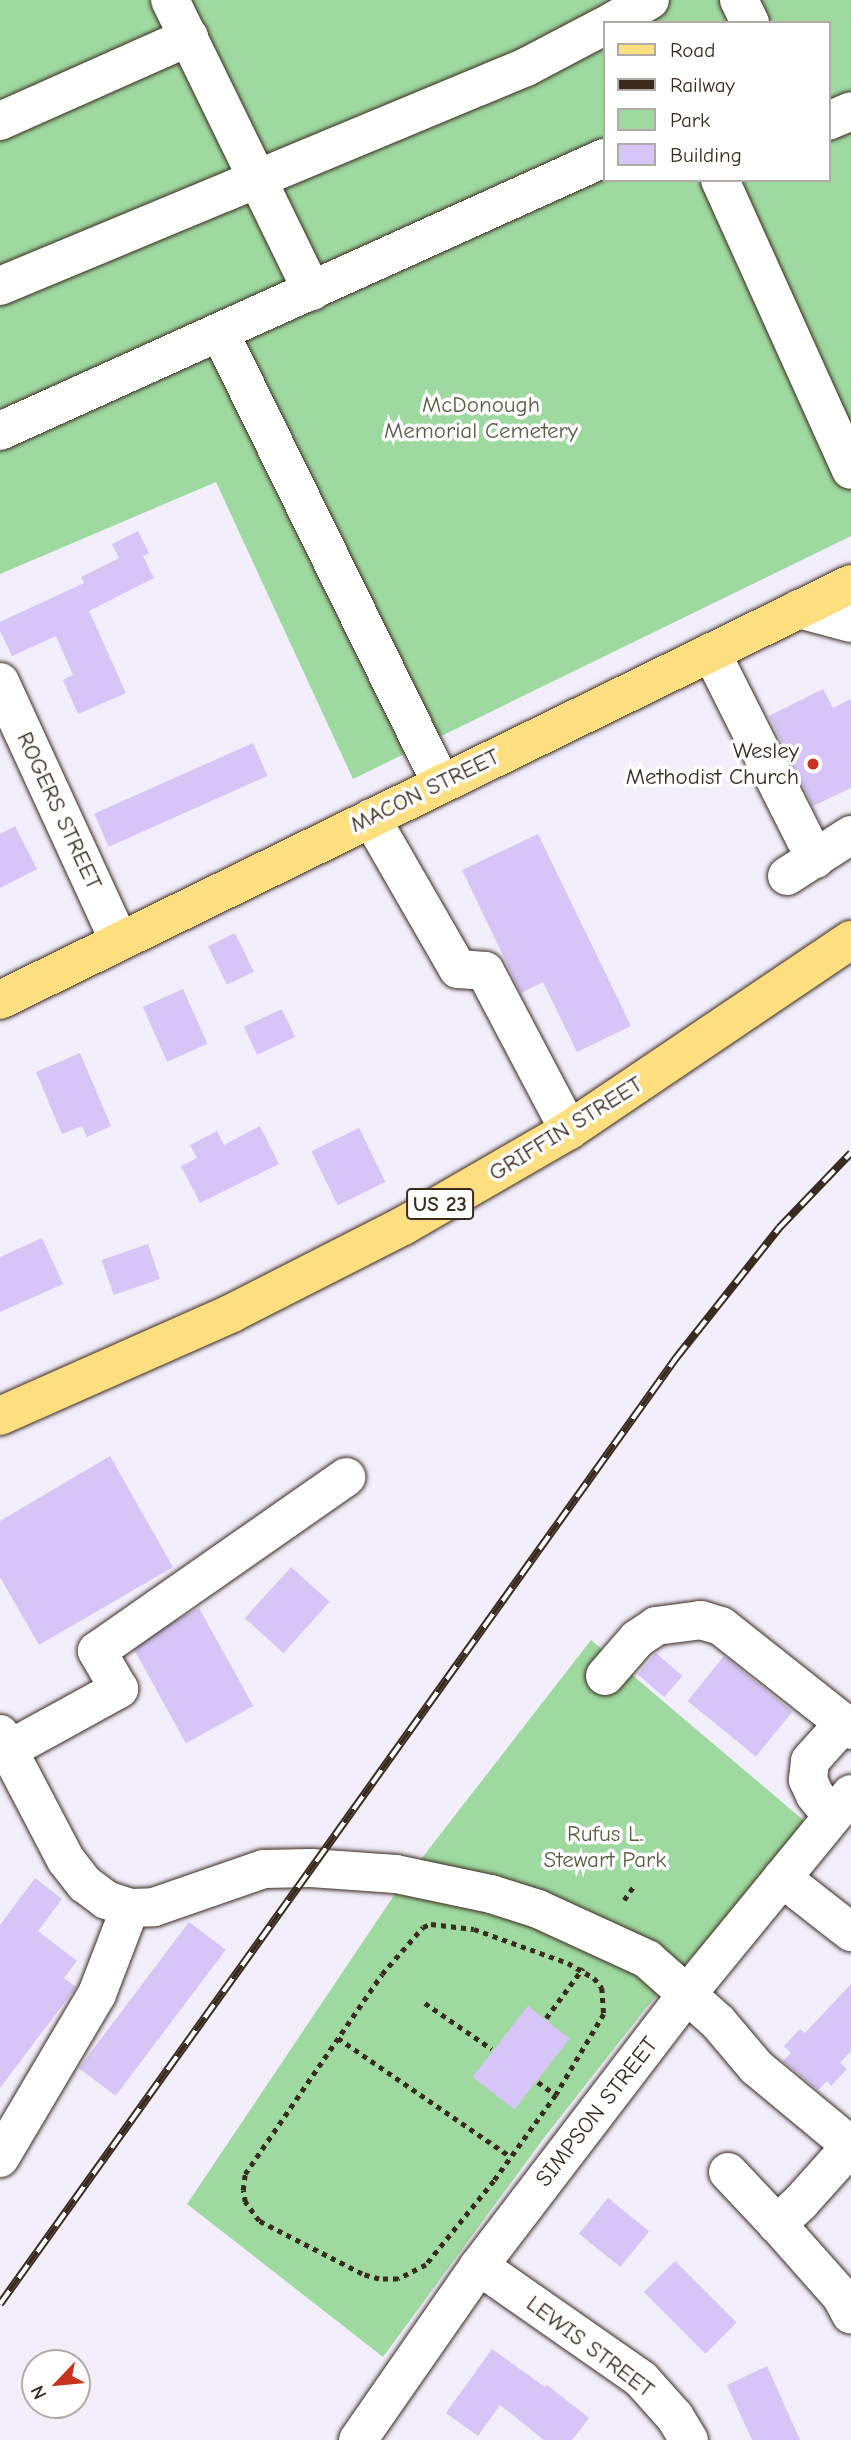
<!DOCTYPE html>
<style>
body{margin:0}
#map{position:relative;width:851px;height:2440px;overflow:hidden;background:#f3eefc;font-family:"Comic Neue",sans-serif}
div>[style]{position:absolute}
.green>*{inset:0;background:#9ed9a0}
.building>*{inset:0;background:#d6c5f6;transform-origin:0 0}
.path>*{height:4.5px;margin-top:-2.25px;transform-origin:0;background:repeating-linear-gradient(90deg,#3b2a1e 0 5px,transparent 0 10px)}
.roads{filter:drop-shadow(0 0 2px #3b2a1e) drop-shadow(0 0 2px #3b2a1e)}
.minor>*{height:38px;margin:-19px;padding:0 19px;transform-origin:19px;border-radius:19px;background:#fff}
.major>*{height:38px;margin:-19px;padding:0 19px;transform-origin:19px;border-radius:19px;background:#fedf80}
.rail>*{height:8px;margin-top:-4px;transform-origin:0;background:repeating-linear-gradient(90deg,#fff 0 16px,#3b2a1e 0 32px);box-sizing:border-box;border-block:2px solid #3b2a1e}
.dots>*{width:19px;height:19px;translate:-50% -50%;box-sizing:border-box;border:4px solid #fff;border-radius:50%}
span{translate:-50% -50%;white-space:nowrap;text-align:center;line-height:1.15;-webkit-text-stroke:7px #fff;paint-order:stroke}
.shield-label span{padding:2px 5px;background:#fff;border:2px solid;border-radius:5px;-webkit-text-stroke-width:0}
.shield-label{font-size:21px;color:#3b2a1e;font-weight:700}
.park-label{font-size:23px;color:#595f45}
.poi-label{font-size:23px;color:#3b2a1e}
.right{translate:-100% -50%;text-align:right}
.street-label{font-size:23px;color:#3b2a1e}
.legend{position:absolute;left:603px;top:21px;width:228px;height:161px;box-sizing:border-box;background:#fff;border:2px solid #b1aaa5;margin:0;padding:9px 12px;list-style:none;font-size:21px;color:#3b2a1e}
.legend li{display:flex;align-items:center;gap:14px;height:35px}
.legend b{width:35px;border:2px solid #b1aaa5}
.north{position:absolute;left:21px;top:2349px;width:70px;height:70px;box-sizing:border-box;background:#fff;border:2px solid #b1aaa5;border-radius:50%;rotate:244deg;font-size:19px;font-weight:700;line-height:28px;text-align:center;color:#3b2a1e}
.north::after{content:'';display:block;margin:auto;width:24px;height:32px;background:#c8321e;clip-path:polygon(50% 0,100% 100%,50% 72%,0 100%)}
</style>
<div id="map">
<div class="green">
<div style="clip-path:polygon(evenodd,0 0,851px 0,851px 536px,353px 779px,216px 482px,0 574px,0 0,604px 23px,828px 23px,828px 180px,604px 180px,604px 23px)"></div>
<div style="clip-path:polygon(591px 1640px,809px 1825px,646px 2008px,543px 2139px,383px 2357px,187px 2204px,401px 1885px)"></div>
</div>
<div class="building">
<div style="clip-path:polygon(138px 531px,149px 553px,143px 556px,154px 578px,89px 611px,126px 693px,78px 714px,63px 680px,73px 675px,56px 636px,12px 656px,0 631px,0 622px,84px 583px,81px 577px,119px 558px,112px 544px)"></div>
<div style="clip-path:polygon(823px 689px,833px 708px,851px 699px,851px 788px,813px 806px,769px 716px)"></div>
<div style="left:253px;top:743px;width:36px;height:174px;rotate:66deg"></div>
<div style="clip-path:polygon(15px 826px,37px 869px,0 888px,0 834px)"></div>
<div style="clip-path:polygon(538px 834px,631px 1026px,577px 1052px,543px 982px,521px 993px,462px 870px)"></div>
<div style="left:235px;top:933px;width:43px;height:30px;rotate:64deg"></div>
<div style="left:183px;top:989px;width:60px;height:44px;rotate:66deg"></div>
<div style="left:282px;top:1009px;width:31px;height:42px;rotate:65deg"></div>
<div style="clip-path:polygon(80px 1053px,111px 1126px,87px 1137px,82px 1126px,62px 1134px,36px 1072px)"></div>
<div style="clip-path:polygon(260px 1126px,279px 1164px,200px 1203px,181px 1166px,197px 1158px,190px 1145px,217px 1131px,224px 1145px)"></div>
<div style="left:359px;top:1128px;width:60px;height:53px;rotate:64deg"></div>
<div style="clip-path:polygon(42px 1238px,63px 1284px,0 1312px,0 1257px)"></div>
<div style="left:148px;top:1244px;width:37px;height:49px;rotate:71deg"></div>
<div style="clip-path:polygon(110px 1456px,173px 1567px,39px 1645px,0 1577px,0 1521px)"></div>
<div style="left:291px;top:1567px;width:52px;height:69px;rotate:42deg"></div>
<div style="left:199px;top:1608px;width:112px;height:77px;rotate:61deg"></div>
<div style="left:656px;top:1653px;width:35px;height:28px;rotate:41deg"></div>
<div style="left:724px;top:1656px;width:88px;height:58px;rotate:39deg"></div>
<div style="clip-path:polygon(35px 1878px,62px 1899px,38px 1931px,77px 1961px,64px 1978px,76px 1987px,0 2088px,0 1925px)"></div>
<div style="left:189px;top:1922px;width:46px;height:183px;rotate:37deg"></div>
<div style="clip-path:polygon(851px 1984px,851px 2051px,840px 2063px,847px 2069px,831px 2086px,827px 2081px,818px 2090px,783px 2061px,791px 2053px,784px 2046px,800px 2029px,805px 2033px)"></div>
<div style="left:528px;top:2006px;width:53px;height:90px;rotate:38deg"></div>
<div style="left:608px;top:2198px;width:53px;height:46px;rotate:39deg"></div>
<div style="left:675px;top:2261px;width:87px;height:44px;rotate:45deg"></div>
<div style="clip-path:polygon(492px 2349px,545px 2387px,547px 2385px,589px 2418px,572px 2440px,544px 2440px,500px 2405px,478px 2436px,446px 2413px)"></div>
<div style="clip-path:polygon(767px 2366px,800px 2440px,752px 2440px,727px 2385px)"></div>
</div>
<div class="path">
<div style="left:624px;top:1900px;width:19px;rotate:-55deg"></div>
<div style="left:431px;top:1924px;width:43px;rotate:6.6deg"></div>
<div style="left:474px;top:1929px;width:100px;rotate:19.9deg"></div>
<div style="left:568px;top:1963px;width:30px;rotate:30deg"></div>
<div style="left:594px;top:1978px;width:13px;rotate:51deg"></div>
<div style="left:602px;top:1988px;width:26px;rotate:86deg"></div>
<div style="left:604px;top:2014px;width:94px;rotate:120.7deg"></div>
<div style="left:556px;top:2095px;width:106px;rotate:125.8deg"></div>
<div style="left:494px;top:2181px;width:108px;rotate:129deg"></div>
<div style="left:426px;top:2265px;width:31px;rotate:153deg"></div>
<div style="left:398px;top:2279px;width:19px;rotate:180deg"></div>
<div style="left:379px;top:2279px;width:18px;rotate:-164deg"></div>
<div style="left:362px;top:2274px;width:116px;rotate:-152.8deg"></div>
<div style="left:259px;top:2221px;width:24px;rotate:-126deg"></div>
<div style="left:245px;top:2202px;width:12px;rotate:-99deg"></div>
<div style="left:243px;top:2190px;width:16px;rotate:-83deg"></div>
<div style="left:245px;top:2174px;width:242px;rotate:-55.6deg"></div>
<div style="left:382px;top:1974px;width:62px;rotate:-48.9deg"></div>
<div style="left:423px;top:1927px;width:9px;rotate:-21deg"></div>
<div style="left:425px;top:2003px;width:81px;rotate:34.5deg"></div>
<div style="left:546px;top:2018px;width:62px;rotate:-53.5deg"></div>
<div style="left:338px;top:2038px;width:210px;rotate:34.5deg"></div>
<div style="left:538px;top:2082px;width:22px;rotate:36deg"></div>
</div>
<div class="roads">
<div class="minor">
<div style="left:170px;top:0;width:324px;rotate:64deg"></div>
<div style="left:739px;top:0;width:25px;rotate:64deg"></div>
<div style="left:610px;top:23px;width:46px;rotate:-29.9deg"></div>
<div style="left:0;top:121px;width:207px;rotate:-24deg"></div>
<div style="left:828px;top:121px;width:25px;rotate:-23deg"></div>
<div style="left:720px;top:180px;width:318px;rotate:65.7deg"></div>
<div style="left:0;top:286px;width:570px;rotate:-22.6deg"></div>
<div style="left:526px;top:67px;width:88px;rotate:-27.7deg"></div>
<div style="left:220px;top:333px;width:501px;rotate:63.84deg"></div>
<div style="left:0;top:431px;width:663px;rotate:-24.32deg"></div>
<div style="left:799px;top:609px;width:54px;rotate:15.1deg"></div>
<div style="left:711px;top:652px;width:232px;rotate:63.3deg"></div>
<div style="left:0;top:682px;width:285px;rotate:65.3deg"></div>
<div style="left:371px;top:818px;width:174px;rotate:60.1deg"></div>
<div style="left:458px;top:969px;width:27px;rotate:4deg"></div>
<div style="left:485px;top:971px;width:180px;rotate:62.2deg"></div>
<div style="left:787px;top:876px;width:76px;rotate:-32.6deg"></div>
<div style="left:605px;top:1676px;width:49px;rotate:-49.1deg"></div>
<div style="left:637px;top:1639px;width:23px;rotate:-34deg"></div>
<div style="left:656px;top:1626px;width:45px;rotate:-7.6deg"></div>
<div style="left:701px;top:1620px;width:21px;rotate:17deg"></div>
<div style="left:721px;top:1626px;width:157px;rotate:38.3deg"></div>
<div style="left:0;top:1734px;width:142px;rotate:62.4deg"></div>
<div style="left:66px;top:1860px;width:31px;rotate:52deg"></div>
<div style="left:85px;top:1884px;width:26px;rotate:37deg"></div>
<div style="left:106px;top:1900px;width:25px;rotate:18deg"></div>
<div style="left:130px;top:1908px;width:24px;rotate:-2deg"></div>
<div style="left:154px;top:1907px;width:116px;rotate:-19.1deg"></div>
<div style="left:264px;top:1869px;width:47px;rotate:-1.2deg"></div>
<div style="left:311px;top:1868px;width:85px;rotate:4deg"></div>
<div style="left:396px;top:1874px;width:97px;rotate:11.9deg"></div>
<div style="left:491px;top:1894px;width:49px;rotate:17.7deg"></div>
<div style="left:538px;top:1909px;width:120px;rotate:24.6deg"></div>
<div style="left:647px;top:1959px;width:95px;rotate:41.6deg"></div>
<div style="left:718px;top:2022px;width:59px;rotate:49.8deg"></div>
<div style="left:756px;top:2067px;width:124px;rotate:39.7deg"></div>
<div style="left:8px;top:1750px;width:127px;rotate:-28.8deg"></div>
<div style="left:119px;top:1689px;width:44px;rotate:-120.1deg"></div>
<div style="left:97px;top:1651px;width:304px;rotate:-34.9deg"></div>
<div style="left:832px;top:1816px;width:27px;rotate:-129deg"></div>
<div style="left:815px;top:1795px;width:17px;rotate:-115deg"></div>
<div style="left:808px;top:1780px;width:19px;rotate:-84deg"></div>
<div style="left:810px;top:1761px;width:51px;rotate:-48.2deg"></div>
<div style="left:844px;top:1723px;width:10px;rotate:45deg"></div>
<div style="left:782px;top:1878px;width:88px;rotate:38deg"></div>
<div style="left:851px;top:2146px;width:75px;rotate:131.8deg"></div>
<div style="left:801px;top:2202px;width:33px;rotate:137deg"></div>
<div style="left:777px;top:2224px;width:96px;rotate:48.4deg"></div>
<div style="left:841px;top:2296px;width:21px;rotate:62deg"></div>
<div style="left:0;top:2158px;width:191px;rotate:-59.4deg"></div>
<div style="left:97px;top:1994px;width:92px;rotate:-69deg"></div>
<div style="left:728px;top:2172px;width:71px;rotate:46.7deg"></div>
<div style="left:479px;top:2266px;width:198px;rotate:34.9deg"></div>
<div style="left:641px;top:2379px;width:51px;rotate:48.2deg"></div>
<div style="left:675px;top:2417px;width:27px;rotate:59deg"></div>
<div style="left:358px;top:2440px;width:212px;rotate:-55.2deg"></div>
<div style="left:479px;top:2266px;width:344px;rotate:-52.6deg"></div>
<div style="left:688px;top:1993px;width:257px;rotate:-50.7deg"></div>
</div>
<div class="major">
<div style="left:0;top:1000px;width:947px;rotate:-26.05deg"></div>
<div style="left:0;top:1416px;width:254px;rotate:-23.9deg"></div>
<div style="left:232px;top:1313px;width:192px;rotate:-27deg"></div>
<div style="left:403px;top:1226px;width:192px;rotate:-30deg"></div>
<div style="left:569px;top:1130px;width:340px;rotate:-34deg"></div>
</div>
</div>
<div class="rail">
<div style="left:0;top:2304px;width:1163px;rotate:-54.45deg"></div>
<div style="left:676px;top:1358px;width:166px;rotate:-51.6deg"></div>
<div style="left:779px;top:1228px;width:104px;rotate:-46.2deg"></div>
</div>
<div class="dots">
<div style="left:813px;top:764px;background:#c8321e"></div>
</div>
<div class="shield-label">
<span style="left:440px;top:1204px">US 23</span>
</div>
<div class="park-label">
<span style="left:481px;top:418px">McDonough<br>Memorial Cemetery</span>
<span style="left:605px;top:1847px">Rufus L.<br>Stewart Park</span>
</div>
<div class="poi-label">
<span class="right" style="left:799px;top:764px">Wesley<br>Methodist Church</span>
</div>
<div class="street-label">
<span style="left:425px;top:791px;rotate:-26deg">MACON STREET</span>
<span style="left:59px;top:811px;rotate:65deg">ROGERS STREET</span>
<span style="left:566px;top:1129px;rotate:-32deg">GRIFFIN STREET</span>
<span style="left:597px;top:2112px;rotate:-52deg">SIMPSON STREET</span>
<span style="left:590px;top:2347px;rotate:37deg">LEWIS STREET</span>
</div>
<ul class="legend">
<li><b style="height:9px;background:#fedf80"></b>Road</li>
<li><b style="height:9px;background:#3b2a1e"></b>Railway</li>
<li><b style="height:19px;background:#9ed9a0"></b>Park</li>
<li><b style="height:19px;background:#d6c5f6"></b>Building</li>
</ul>
<div class="north">N</div>
</div>
